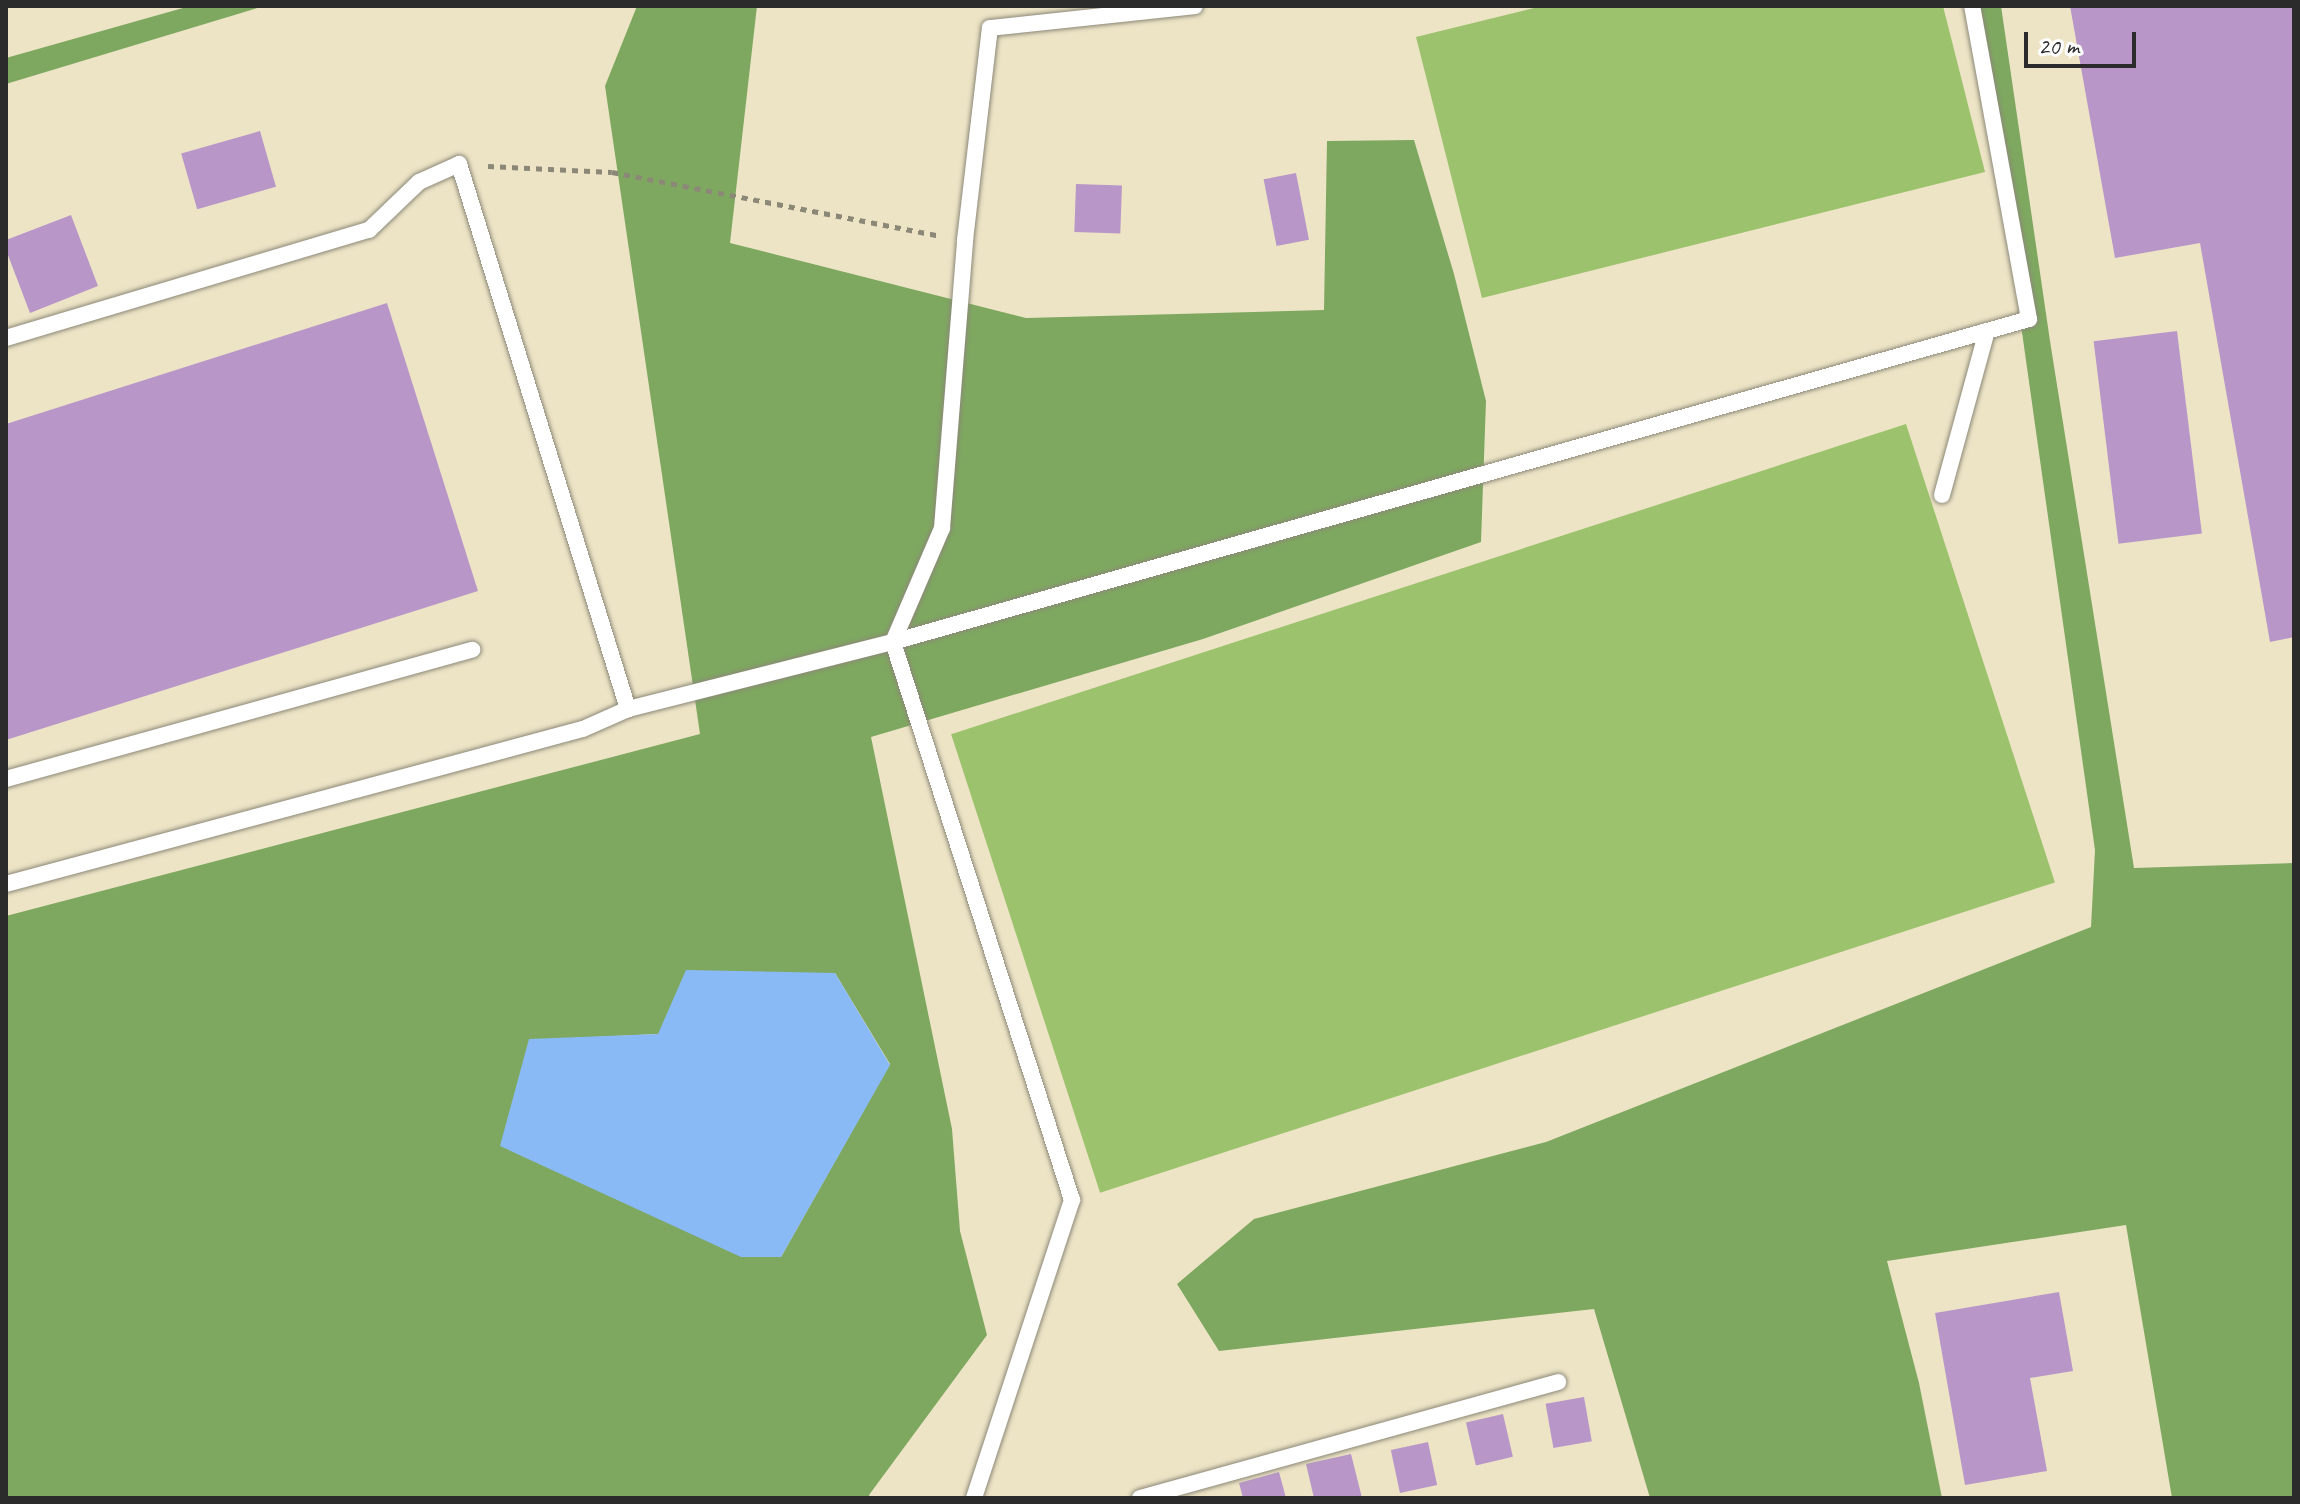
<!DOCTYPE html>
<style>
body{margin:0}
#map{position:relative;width:2300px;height:1504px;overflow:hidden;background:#ede4c6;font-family:Caveat,sans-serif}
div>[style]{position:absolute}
.green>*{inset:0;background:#9dc26d;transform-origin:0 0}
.forest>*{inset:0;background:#7ea860}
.water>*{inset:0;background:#8abaf6}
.building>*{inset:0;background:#b897c8;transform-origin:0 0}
.path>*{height:5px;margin-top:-2.5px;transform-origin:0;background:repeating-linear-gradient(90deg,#8c8878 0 6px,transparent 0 12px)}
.roads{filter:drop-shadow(0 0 2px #8c8878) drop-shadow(0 0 2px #8c8878)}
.service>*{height:16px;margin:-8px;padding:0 8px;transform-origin:8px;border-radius:8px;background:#fff}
span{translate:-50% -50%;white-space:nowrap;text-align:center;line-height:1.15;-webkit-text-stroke:8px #fff;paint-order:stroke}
.frame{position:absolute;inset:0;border:8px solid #2b2b2b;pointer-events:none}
.scale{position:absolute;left:2024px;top:32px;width:112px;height:36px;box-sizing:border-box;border:4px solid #2b2b2b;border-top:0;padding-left:10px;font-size:24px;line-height:28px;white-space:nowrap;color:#2b2b2b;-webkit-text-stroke:6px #fff;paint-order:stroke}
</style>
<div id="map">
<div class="green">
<div style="clip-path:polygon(1542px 6px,1943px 6px,1985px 172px,1482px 298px,1416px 37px)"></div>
<div style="left:1906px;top:424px;width:482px;height:1004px;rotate:72deg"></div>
</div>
<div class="forest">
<div style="clip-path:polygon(190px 6px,264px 6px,6px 84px,6px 58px)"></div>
<div style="clip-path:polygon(evenodd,637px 6px,757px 6px,730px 243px,1026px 318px,1324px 310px,1327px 141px,1414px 140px,1454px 274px,1486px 401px,1481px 542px,1203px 639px,871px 737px,952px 1129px,960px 1231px,987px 1335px,869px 1495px,871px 1498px,6px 1498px,6px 916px,700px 734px,605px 86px,637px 6px,835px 973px,890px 1064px,781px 1257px,530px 1040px,658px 1034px,835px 973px)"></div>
<div style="clip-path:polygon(1976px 6px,2001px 6px,2050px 341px,2134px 868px,2294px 863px,2294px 1498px,2172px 1498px,2126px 1225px,1887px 1261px,1919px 1383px,1942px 1498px,1650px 1498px,1594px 1309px,1219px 1351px,1177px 1284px,1254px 1219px,1546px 1142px,2091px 927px,2095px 850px)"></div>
</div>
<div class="water">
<div style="clip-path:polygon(686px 970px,835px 973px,890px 1065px,781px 1257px,741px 1257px,500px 1146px,529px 1039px,658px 1034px)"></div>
</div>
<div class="building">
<div style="clip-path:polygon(2070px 6px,2294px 6px,2294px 637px,2270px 642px,2200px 243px,2115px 258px)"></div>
<div style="left:260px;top:131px;width:58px;height:82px;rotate:74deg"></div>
<div style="left:1296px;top:173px;width:68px;height:33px;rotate:79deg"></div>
<div style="left:1076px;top:184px;width:46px;height:48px;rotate:2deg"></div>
<div style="clip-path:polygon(71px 215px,98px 286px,30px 313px,6px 250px,6px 240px)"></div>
<div style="clip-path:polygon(387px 303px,478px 591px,6px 740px,6px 424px)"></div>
<div style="left:2177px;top:331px;width:204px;height:84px;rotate:83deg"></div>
<div style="clip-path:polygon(2059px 1292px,2073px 1371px,2030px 1378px,2047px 1471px,1965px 1485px,1935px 1313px)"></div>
<div style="left:1584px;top:1397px;width:45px;height:39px;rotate:80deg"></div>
<div style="left:1503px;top:1414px;width:44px;height:38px;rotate:77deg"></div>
<div style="left:1428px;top:1442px;width:44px;height:38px;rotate:78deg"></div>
<div style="clip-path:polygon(1351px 1454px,1362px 1498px,1314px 1498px,1306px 1464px)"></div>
<div style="clip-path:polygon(1279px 1472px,1286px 1498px,1243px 1498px,1239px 1483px)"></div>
</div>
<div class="path">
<div style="left:488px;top:166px;width:124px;rotate:2.8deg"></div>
<div style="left:612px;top:172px;width:334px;rotate:11deg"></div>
</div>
<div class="roads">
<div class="service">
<div style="left:6px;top:338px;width:379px;rotate:-16.6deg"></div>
<div style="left:369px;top:230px;width:69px;rotate:-43.8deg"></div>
<div style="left:419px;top:182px;width:44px;rotate:-24.2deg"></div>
<div style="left:459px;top:164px;width:571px;rotate:72.77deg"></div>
<div style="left:1942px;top:495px;width:170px;rotate:-74.7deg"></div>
<div style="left:6px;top:779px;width:484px;rotate:-15.5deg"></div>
<div style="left:6px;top:884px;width:597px;rotate:-15.04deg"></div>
<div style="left:583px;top:729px;width:49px;rotate:-24deg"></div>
<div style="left:628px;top:709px;width:273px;rotate:-14.2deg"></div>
<div style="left:893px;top:642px;width:1181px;rotate:-15.87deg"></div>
<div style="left:2029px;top:319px;width:318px;rotate:-100.3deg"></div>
<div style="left:974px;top:1498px;width:314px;rotate:-71.8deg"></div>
<div style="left:1072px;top:1200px;width:586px;rotate:-107.79deg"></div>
<div style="left:893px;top:642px;width:124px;rotate:-66.7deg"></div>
<div style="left:942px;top:528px;width:289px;rotate:-85.4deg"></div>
<div style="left:965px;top:240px;width:213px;rotate:-83.3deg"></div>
<div style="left:990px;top:28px;width:206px;rotate:-6.1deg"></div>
<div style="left:1140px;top:1498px;width:434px;rotate:-15.5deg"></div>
</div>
</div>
<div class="frame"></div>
<div class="scale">20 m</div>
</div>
